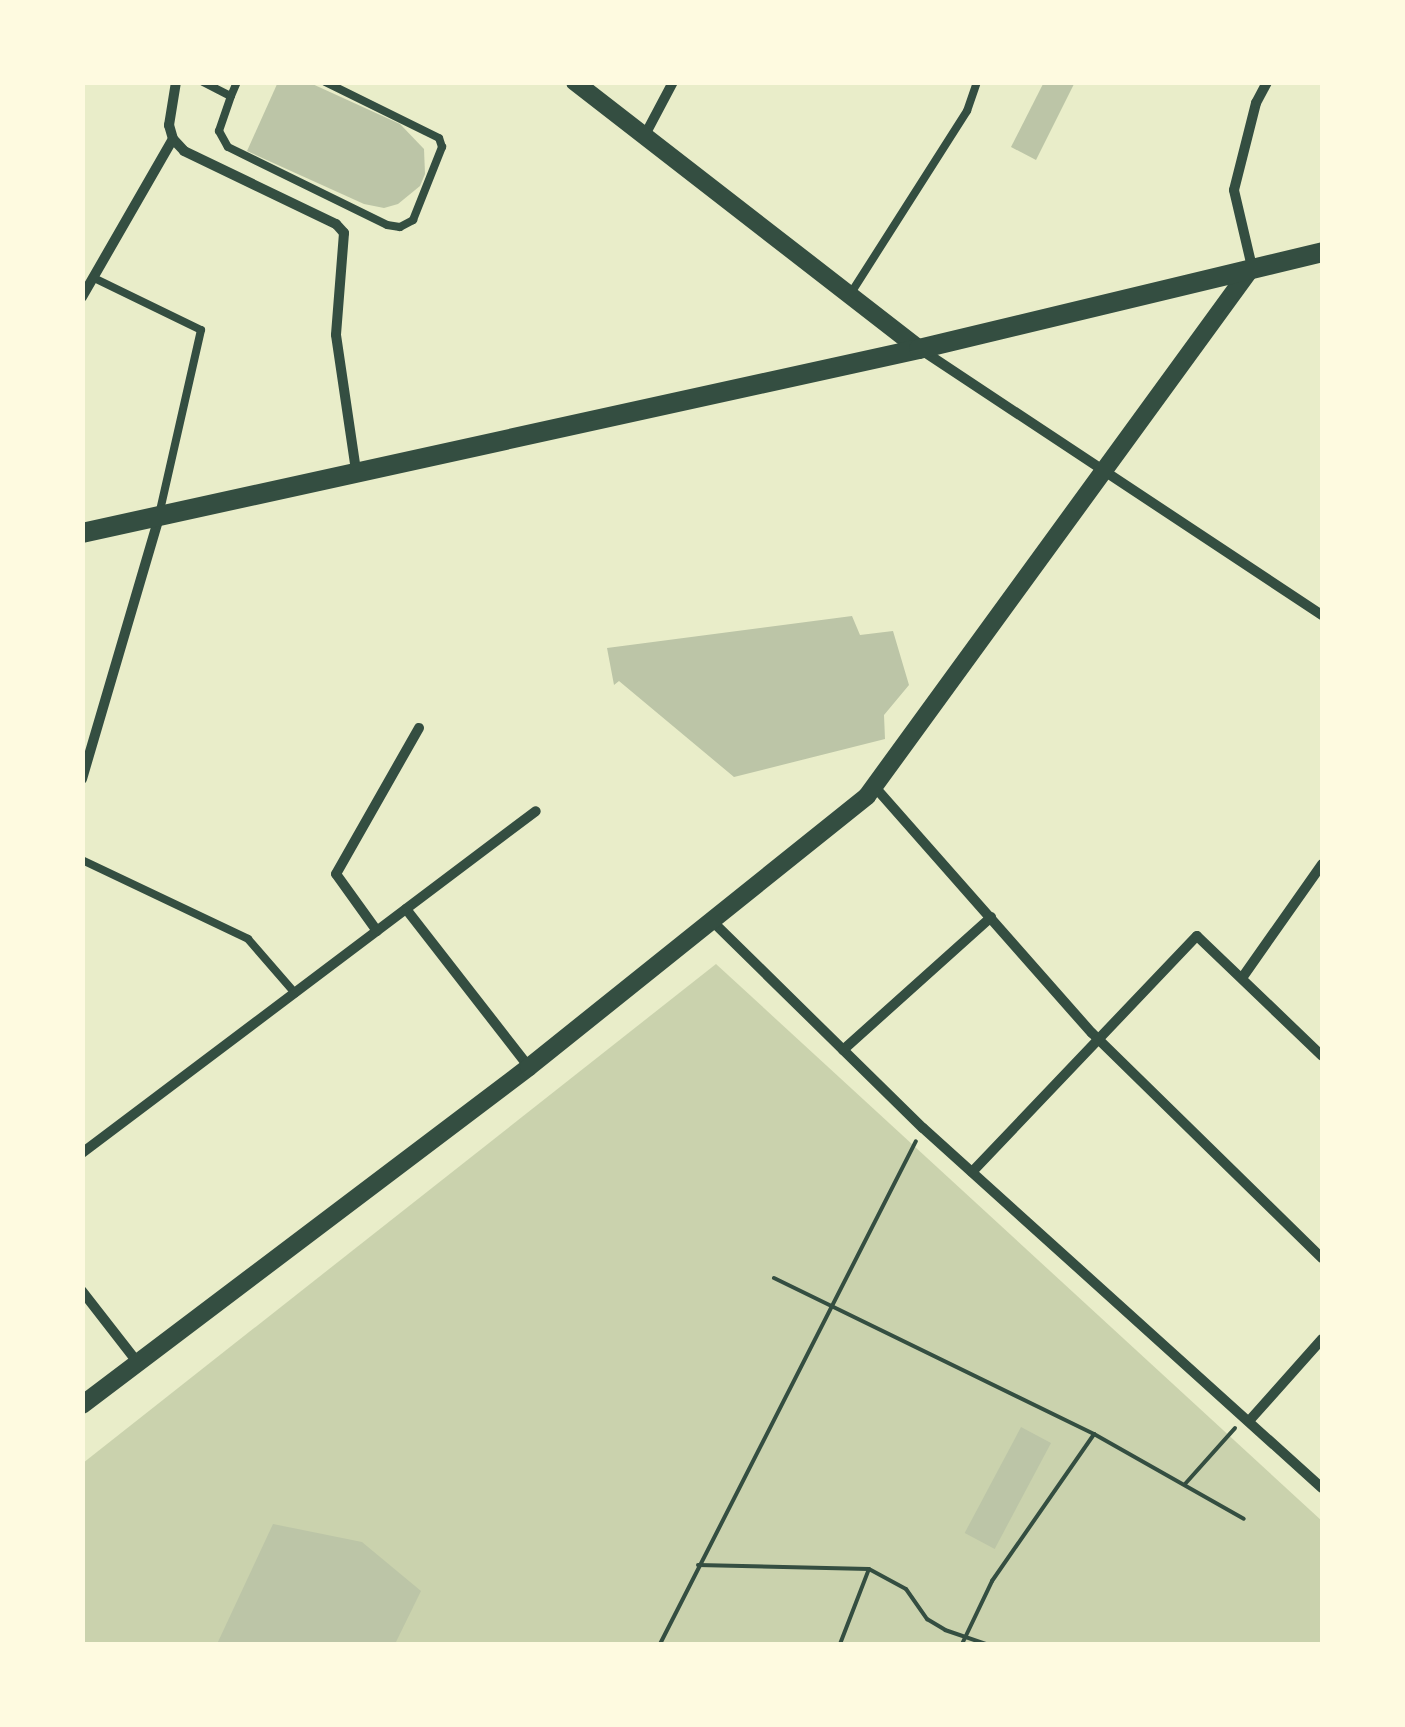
<!DOCTYPE html>
<style>
body{margin:0}
#map{position:relative;width:1405px;height:1727px;overflow:hidden;background:#e9edc9;font-family:"Noto Sans",sans-serif}
div>[style]{position:absolute}
.green>*{inset:0;background:#cad2ad}
.building>*{inset:0;background:#bcc5a7;transform-origin:0 0}
.path>*{height:4px;margin:-2px;padding:0 2px;transform-origin:2px;border-radius:2px;background:#344e41}
.service>*{height:8px;margin:-4px;padding:0 4px;transform-origin:4px;border-radius:4px;background:#344e41}
.minor>*{height:10px;margin:-5px;padding:0 5px;transform-origin:5px;border-radius:5px;background:#344e41}
.tertiary>*{height:18px;margin:-9px;padding:0 9px;transform-origin:9px;border-radius:9px;background:#344e41}
.secondary>*{height:20px;margin:-10px;padding:0 10px;transform-origin:10px;border-radius:10px;background:#344e41}
span{translate:-50% -50%;white-space:nowrap;text-align:center;line-height:1.15;-webkit-text-stroke:10px #fefae0;paint-order:stroke}
.frame{position:absolute;inset:0;border:85px solid #fefae0;pointer-events:none}
</style>
<div id="map">
<div class="green">
<div style="clip-path:polygon(716px 964px,1322px 1521px,1322px 1644px,83px 1644px,83px 1463px)"></div>
</div>
<div class="building">
<div style="clip-path:polygon(278px 82px,308px 82px,400px 124px,424px 149px,425px 174px,420px 186px,398px 204px,384px 208px,364px 204px,247px 151px)"></div>
<div style="clip-path:polygon(1044px 82px,1075px 82px,1036px 160px,1011px 147px)"></div>
<div style="clip-path:polygon(852px 616px,860px 635px,893px 631px,909px 685px,884px 715px,885px 739px,734px 777px,619px 681px,614px 685px,607px 648px)"></div>
<div style="left:1021px;top:1427px;width:34px;height:120px;rotate:28deg"></div>
<div style="clip-path:polygon(273px 1524px,362px 1542px,421px 1591px,395px 1644px,217px 1644px)"></div>
</div>
<div class="path">
<div style="left:774px;top:1278px;width:356px;rotate:26deg"></div>
<div style="left:1094px;top:1434px;width:172px;rotate:29.5deg"></div>
<div style="left:1185px;top:1484px;width:75px;rotate:-48.2deg"></div>
<div style="left:698px;top:1565px;width:171px;rotate:1.3deg"></div>
<div style="left:869px;top:1569px;width:42px;rotate:28.4deg"></div>
<div style="left:906px;top:1589px;width:37px;rotate:55deg"></div>
<div style="left:927px;top:1619px;width:21px;rotate:31deg"></div>
<div style="left:945px;top:1630px;width:43px;rotate:18.9deg"></div>
<div style="left:660px;top:1644px;width:564px;rotate:-63.03deg"></div>
<div style="left:840px;top:1644px;width:80px;rotate:-68.9deg"></div>
<div style="left:962px;top:1644px;width:70px;rotate:-64.5deg"></div>
<div style="left:992px;top:1581px;width:179px;rotate:-55.2deg"></div>
</div>
<div class="service">
<div style="left:203px;top:82px;width:31px;rotate:27deg"></div>
<div style="left:231px;top:96px;width:37px;rotate:109deg"></div>
<div style="left:219px;top:131px;width:18px;rotate:61deg"></div>
<div style="left:228px;top:147px;width:177px;rotate:26.1deg"></div>
<div style="left:387px;top:225px;width:13px;rotate:9deg"></div>
<div style="left:400px;top:227px;width:15px;rotate:-28deg"></div>
<div style="left:413px;top:220px;width:79px;rotate:-68.3deg"></div>
<div style="left:442px;top:147px;width:9px;rotate:-108deg"></div>
<div style="left:439px;top:138px;width:127px;rotate:-153.8deg"></div>
<div style="left:231px;top:96px;width:15px;rotate:-67deg"></div>
<div style="left:94px;top:278px;width:119px;rotate:25.9deg"></div>
<div style="left:201px;top:330px;width:186px;rotate:102.8deg"></div>
<div style="left:851px;top:293px;width:216px;rotate:-57.5deg"></div>
<div style="left:967px;top:111px;width:31px;rotate:-71deg"></div>
<div style="left:82px;top:860px;width:184px;rotate:25.4deg"></div>
<div style="left:248px;top:939px;width:72px;rotate:49deg"></div>
</div>
<div class="minor">
<div style="left:176px;top:82px;width:44px;rotate:99.2deg"></div>
<div style="left:169px;top:125px;width:15px;rotate:74deg"></div>
<div style="left:173px;top:139px;width:16px;rotate:47deg"></div>
<div style="left:184px;top:151px;width:169px;rotate:25.7deg"></div>
<div style="left:336px;top:224px;width:12px;rotate:48deg"></div>
<div style="left:344px;top:233px;width:102px;rotate:94.5deg"></div>
<div style="left:336px;top:335px;width:137px;rotate:81.6deg"></div>
<div style="left:646px;top:133px;width:58px;rotate:-62.1deg"></div>
<div style="left:1252px;top:267px;width:79px;rotate:-103.2deg"></div>
<div style="left:1234px;top:190px;width:90px;rotate:-75.8deg"></div>
<div style="left:1256px;top:103px;width:24px;rotate:-62deg"></div>
<div style="left:82px;top:297px;width:182px;rotate:-60.1deg"></div>
<div style="left:923px;top:351px;width:478px;rotate:33.5deg"></div>
<div style="left:82px;top:779px;width:273px;rotate:-73.6deg"></div>
<div style="left:874px;top:786px;width:329px;rotate:48.6deg"></div>
<div style="left:1092px;top:1033px;width:322px;rotate:44.4deg"></div>
<div style="left:406px;top:909px;width:200px;rotate:52.1deg"></div>
<div style="left:711px;top:920px;width:297px;rotate:44.5deg"></div>
<div style="left:923px;top:1128px;width:537px;rotate:42.06deg"></div>
<div style="left:377px;top:931px;width:70px;rotate:-125.7deg"></div>
<div style="left:336px;top:874px;width:168px;rotate:-60.4deg"></div>
<div style="left:1242px;top:978px;width:139px;rotate:-54.9deg"></div>
<div style="left:843px;top:1050px;width:199px;rotate:-41.9deg"></div>
<div style="left:82px;top:1153px;width:568px;rotate:-36.99deg"></div>
<div style="left:972px;top:1172px;width:326px;rotate:-46.4deg"></div>
<div style="left:1197px;top:936px;width:173px;rotate:43.8deg"></div>
<div style="left:82px;top:1291px;width:91px;rotate:52.1deg"></div>
<div style="left:1249px;top:1421px;width:110px;rotate:-48.3deg"></div>
</div>
<div class="tertiary">
<div style="left:575px;top:82px;width:435px;rotate:37.8deg"></div>
<div style="left:82px;top:1405px;width:560px;rotate:-37.09deg"></div>
<div style="left:529px;top:1067px;width:433px;rotate:-38.7deg"></div>
<div style="left:867px;top:796px;width:654px;rotate:-53.95deg"></div>
</div>
<div class="secondary">
<div style="left:82px;top:533px;width:857px;rotate:-12.4deg"></div>
<div style="left:919px;top:349px;width:415px;rotate:-13.5deg"></div>
</div>
<div class="frame"></div>
</div>
